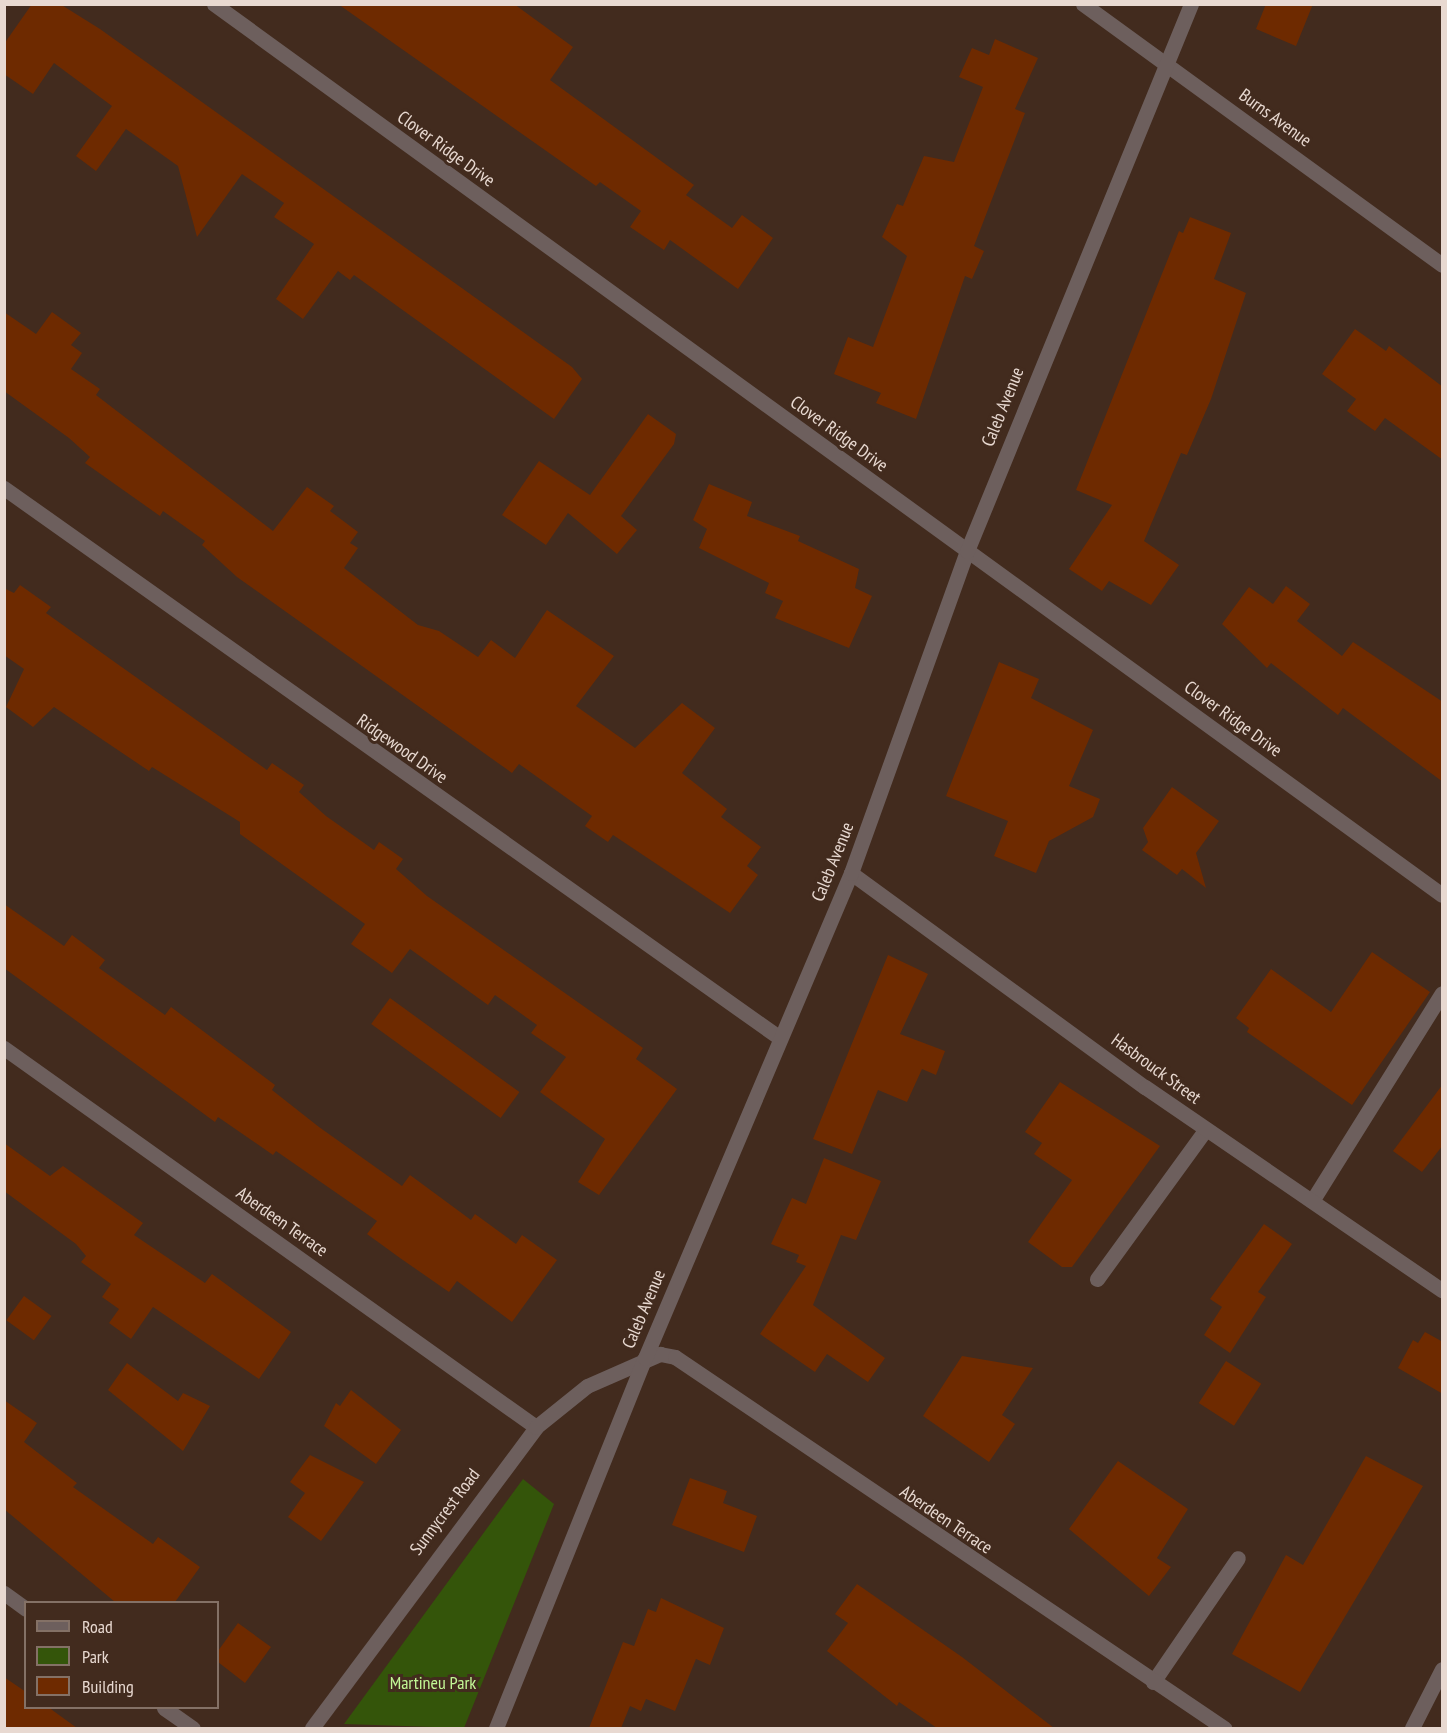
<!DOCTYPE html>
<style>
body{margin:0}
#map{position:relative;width:1447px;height:1733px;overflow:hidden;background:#422b1e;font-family:"PT Sans Narrow",sans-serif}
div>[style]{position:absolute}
.green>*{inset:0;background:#34550a}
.building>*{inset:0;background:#6e2a00;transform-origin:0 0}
.service>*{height:15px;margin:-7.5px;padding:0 7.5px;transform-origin:7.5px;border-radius:7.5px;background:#6d5f5d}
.minor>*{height:15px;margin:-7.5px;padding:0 7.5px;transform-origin:7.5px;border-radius:7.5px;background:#6d5f5d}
.tertiary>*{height:15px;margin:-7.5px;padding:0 7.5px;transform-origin:7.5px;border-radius:7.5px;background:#6d5f5d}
span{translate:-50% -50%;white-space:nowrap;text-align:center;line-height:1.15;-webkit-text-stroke:6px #422b1e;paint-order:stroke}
.street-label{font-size:18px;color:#e8d9d1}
.park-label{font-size:18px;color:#c2f795}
.frame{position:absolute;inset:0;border:6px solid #e8d9d1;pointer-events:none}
.legend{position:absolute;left:24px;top:1601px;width:195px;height:108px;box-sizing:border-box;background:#422b1e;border:2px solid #847166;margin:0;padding:8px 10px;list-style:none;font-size:18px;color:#e8d9d1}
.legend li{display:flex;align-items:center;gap:12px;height:30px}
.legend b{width:30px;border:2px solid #847166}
</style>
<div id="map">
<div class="green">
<div style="clip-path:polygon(523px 1479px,554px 1504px,464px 1728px,344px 1724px)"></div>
</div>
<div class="building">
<div style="clip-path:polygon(32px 4px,60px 4px,100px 29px,572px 367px,582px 379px,554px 419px,354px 275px,350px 280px,338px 271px,303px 319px,276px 299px,314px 244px,274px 217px,284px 203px,242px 174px,197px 237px,178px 166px,126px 129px,96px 171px,76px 156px,112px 106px,54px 63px,33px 94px,4px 74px,4px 44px)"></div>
<div style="clip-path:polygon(338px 4px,514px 4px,573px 47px,550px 80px,694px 185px,686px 195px,732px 228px,742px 215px,773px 238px,738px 289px,670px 240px,664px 250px,630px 227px,641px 211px,600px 182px,596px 186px)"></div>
<div style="clip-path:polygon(1266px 4px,1313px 4px,1296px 46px,1256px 29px)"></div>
<div style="clip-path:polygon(995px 39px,1038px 58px,1015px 109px,1025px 113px,974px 246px,984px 251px,972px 279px,965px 276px,916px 419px,876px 403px,881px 393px,834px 374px,848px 337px,873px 347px,907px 256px,882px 237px,897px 204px,903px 206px,924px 156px,954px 162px,983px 87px,959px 77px,972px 48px,989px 55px)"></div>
<div style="clip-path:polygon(1190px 217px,1231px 233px,1214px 279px,1246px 293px,1211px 399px,1187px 455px,1181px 453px,1144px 541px,1179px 565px,1151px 605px,1109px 581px,1102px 591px,1069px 569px,1112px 505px,1076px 490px,1179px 231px,1183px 233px)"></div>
<div style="clip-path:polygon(4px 312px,36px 334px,52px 312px,81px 333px,71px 345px,82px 353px,71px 369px,100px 389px,96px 395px,273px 531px,307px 487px,334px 506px,330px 511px,358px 532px,350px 543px,358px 548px,344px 568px,418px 625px,439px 631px,478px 657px,491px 640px,515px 658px,547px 610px,614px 656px,576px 706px,635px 748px,682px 703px,715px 728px,682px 773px,727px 809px,721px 817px,761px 847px,747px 866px,758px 875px,730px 913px,613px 835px,608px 842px,585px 826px,592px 816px,519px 764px,512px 773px,237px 577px,202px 545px,205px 541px,163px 511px,160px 516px,85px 463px,90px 457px,69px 438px,4px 391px)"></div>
<div style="clip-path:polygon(1355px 329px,1386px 351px,1389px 346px,1443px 387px,1443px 460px,1385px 418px,1375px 431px,1347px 411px,1356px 399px,1322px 374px)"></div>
<div style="clip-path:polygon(648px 414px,676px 434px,674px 444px,621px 516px,637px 530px,617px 554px,568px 513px,546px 545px,502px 515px,539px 461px,590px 495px)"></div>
<div style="clip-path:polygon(709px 484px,752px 502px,747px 516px,800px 536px,798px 541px,859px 569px,855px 588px,872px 596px,849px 648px,775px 618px,783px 601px,765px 593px,769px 583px,699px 548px,707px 529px,693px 520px)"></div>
<div style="clip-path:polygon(20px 585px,51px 607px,46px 613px,116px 663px,267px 770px,272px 763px,304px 785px,299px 792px,326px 816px,374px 850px,379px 842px,403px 859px,396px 869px,427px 896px,643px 1048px,636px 1059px,677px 1089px,599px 1195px,578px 1182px,605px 1139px,540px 1092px,566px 1057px,531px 1033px,537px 1025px,495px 995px,488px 1005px,410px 949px,392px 973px,351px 944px,365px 924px,240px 834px,240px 822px,152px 767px,149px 771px,54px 707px,33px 727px,6px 707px,24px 669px,4px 655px,4px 588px,14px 593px)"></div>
<div style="clip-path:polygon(1286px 586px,1310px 604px,1297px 621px,1342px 656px,1353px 642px,1443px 702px,1443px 782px,1343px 708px,1338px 715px,1271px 663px,1267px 668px,1222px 624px,1249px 587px,1273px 604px)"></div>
<div style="clip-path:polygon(999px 662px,1039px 679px,1031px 698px,1093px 730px,1069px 786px,1100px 799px,1093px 817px,1049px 841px,1036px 873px,994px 856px,1008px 821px,946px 796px)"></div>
<div style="clip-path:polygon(1172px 787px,1219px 821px,1196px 853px,1206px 888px,1182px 869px,1177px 875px,1142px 850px,1148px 842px,1143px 828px)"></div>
<div style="clip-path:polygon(4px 904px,64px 946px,72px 935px,105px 960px,99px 968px,165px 1015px,171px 1007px,275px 1085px,272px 1090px,319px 1127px,402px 1186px,410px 1175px,471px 1220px,475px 1214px,516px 1244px,522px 1235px,557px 1260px,512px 1322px,457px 1281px,449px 1292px,400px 1258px,367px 1234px,377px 1221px,276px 1151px,273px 1155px,218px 1117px,215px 1122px,4px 968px)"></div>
<div style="clip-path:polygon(1372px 952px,1430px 992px,1352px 1105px,1247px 1032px,1249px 1028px,1236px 1018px,1271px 969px,1331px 1012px)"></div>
<div style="clip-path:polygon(888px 955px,928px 974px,900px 1034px,945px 1051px,936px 1075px,922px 1069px,907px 1102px,878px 1090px,852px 1154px,813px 1139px)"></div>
<div style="left:390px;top:998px;width:160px;height:32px;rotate:36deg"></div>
<div style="clip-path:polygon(1060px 1082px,1160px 1146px,1072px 1267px,1062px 1267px,1028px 1242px,1072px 1180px,1034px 1154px,1042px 1143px,1025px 1132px)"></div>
<div style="clip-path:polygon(1443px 1084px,1443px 1145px,1422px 1172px,1393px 1151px)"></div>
<div style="clip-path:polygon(4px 1143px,50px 1176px,63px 1166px,143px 1223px,134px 1235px,205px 1283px,212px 1274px,291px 1332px,259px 1379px,153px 1307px,131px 1339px,109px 1323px,119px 1309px,102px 1297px,111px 1284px,81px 1262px,86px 1256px,76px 1244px,4px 1191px)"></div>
<div style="clip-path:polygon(824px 1158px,881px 1181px,856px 1240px,841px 1235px,813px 1305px,885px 1358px,868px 1382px,827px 1354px,815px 1372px,760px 1334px,806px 1266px,796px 1262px,799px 1255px,771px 1244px,792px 1198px,806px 1204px)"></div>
<div style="clip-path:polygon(1264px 1224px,1292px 1244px,1258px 1292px,1266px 1297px,1230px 1353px,1204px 1335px,1222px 1307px,1210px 1299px)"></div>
<div style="left:24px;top:1296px;width:34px;height:30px;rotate:36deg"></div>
<div style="clip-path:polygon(1425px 1332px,1443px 1342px,1443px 1394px,1398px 1368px,1413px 1340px,1418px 1343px)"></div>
<div style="clip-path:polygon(962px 1356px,1033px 1368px,1002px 1415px,1015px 1424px,989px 1462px,923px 1416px)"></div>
<div style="left:1226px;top:1361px;width:42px;height:50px;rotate:33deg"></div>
<div style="clip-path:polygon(127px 1363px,178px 1401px,183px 1393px,210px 1406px,183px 1451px,108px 1390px)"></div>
<div style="clip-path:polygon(351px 1390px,401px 1430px,376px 1464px,324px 1426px,336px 1403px,340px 1406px)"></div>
<div style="clip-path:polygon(4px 1400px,37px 1423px,24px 1442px,77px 1483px,73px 1487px,153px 1544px,158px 1537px,200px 1567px,175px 1602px,115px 1602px,4px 1509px)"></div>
<div style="clip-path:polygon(310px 1455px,364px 1482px,321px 1541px,288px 1517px,305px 1493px,290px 1482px)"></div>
<div style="clip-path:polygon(1366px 1456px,1423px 1486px,1300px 1692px,1232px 1654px,1286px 1555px,1303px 1565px)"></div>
<div style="clip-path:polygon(1118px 1461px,1188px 1509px,1157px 1558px,1171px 1567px,1149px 1596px,1069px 1529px)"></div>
<div style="clip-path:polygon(690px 1478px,727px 1491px,723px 1503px,757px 1516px,744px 1552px,672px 1525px)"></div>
<div style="clip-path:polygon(857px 1584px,962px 1657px,1054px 1728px,937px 1728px,899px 1702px,897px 1706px,827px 1651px,848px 1623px,835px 1614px)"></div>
<div style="clip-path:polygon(661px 1598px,724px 1628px,710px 1665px,696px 1659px,675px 1711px,646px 1699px,641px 1711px,630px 1706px,621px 1728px,589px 1728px,623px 1642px,634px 1646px,648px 1609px,656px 1612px)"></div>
<div style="clip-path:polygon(238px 1623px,271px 1647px,245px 1683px,218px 1662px,218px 1651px)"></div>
<div style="clip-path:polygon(4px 1677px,26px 1692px,26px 1707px,48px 1707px,77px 1728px,4px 1728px)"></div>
</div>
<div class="service">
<div style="left:1312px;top:1201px;width:245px;rotate:-58deg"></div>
<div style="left:1097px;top:1279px;width:185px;rotate:-54deg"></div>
<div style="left:1153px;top:1682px;width:150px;rotate:-55.6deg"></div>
</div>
<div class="minor">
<div style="left:214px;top:4px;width:1517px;rotate:35.96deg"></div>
<div style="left:1083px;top:4px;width:444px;rotate:36deg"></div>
<div style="left:4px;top:488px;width:951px;rotate:35.33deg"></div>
<div style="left:851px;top:873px;width:364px;rotate:36.1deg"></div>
<div style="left:1145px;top:1087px;width:360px;rotate:34.4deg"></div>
<div style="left:4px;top:1048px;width:653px;rotate:35.47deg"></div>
<div style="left:4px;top:1593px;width:27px;rotate:36deg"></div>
<div style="left:164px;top:1708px;width:35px;rotate:35deg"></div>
<div style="left:312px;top:1728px;width:375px;rotate:-53.3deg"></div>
<div style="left:536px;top:1427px;width:65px;rotate:-38.8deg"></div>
<div style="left:587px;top:1386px;width:80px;rotate:-23.7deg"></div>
<div style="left:660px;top:1354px;width:15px;rotate:11deg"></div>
<div style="left:675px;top:1357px;width:663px;rotate:34.05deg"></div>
<div style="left:496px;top:1728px;width:399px;rotate:-68.1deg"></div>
<div style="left:645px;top:1358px;width:527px;rotate:-66.99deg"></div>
<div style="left:851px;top:873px;width:342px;rotate:-70.2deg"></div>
<div style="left:967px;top:551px;width:591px;rotate:-67.73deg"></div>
</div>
<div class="tertiary">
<div style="left:1412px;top:1728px;width:66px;rotate:-63deg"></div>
</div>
<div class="street-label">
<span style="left:1275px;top:118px;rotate:36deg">Burns Avenue</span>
<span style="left:446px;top:149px;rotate:36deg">Clover Ridge Drive</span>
<span style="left:1003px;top:407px;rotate:-68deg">Caleb Avenue</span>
<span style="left:839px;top:434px;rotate:36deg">Clover Ridge Drive</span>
<span style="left:1233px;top:719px;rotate:36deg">Clover Ridge Drive</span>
<span style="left:402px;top:749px;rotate:35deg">Ridgewood Drive</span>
<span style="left:833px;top:862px;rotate:-68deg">Caleb Avenue</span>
<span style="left:1156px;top:1069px;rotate:36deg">Hasbrouck Street</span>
<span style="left:282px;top:1222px;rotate:35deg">Aberdeen Terrace</span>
<span style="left:644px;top:1309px;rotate:-67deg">Caleb Avenue</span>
<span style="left:445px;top:1512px;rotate:-53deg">Sunnycrest Road</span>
<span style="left:946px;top:1520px;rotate:34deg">Aberdeen Terrace</span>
</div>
<div class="park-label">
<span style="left:433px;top:1683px">Martineu Park</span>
</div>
<div class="frame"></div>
<ul class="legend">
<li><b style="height:8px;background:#6d5f5d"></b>Road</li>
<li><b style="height:16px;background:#34550a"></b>Park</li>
<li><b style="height:16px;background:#6e2a00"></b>Building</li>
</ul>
</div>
